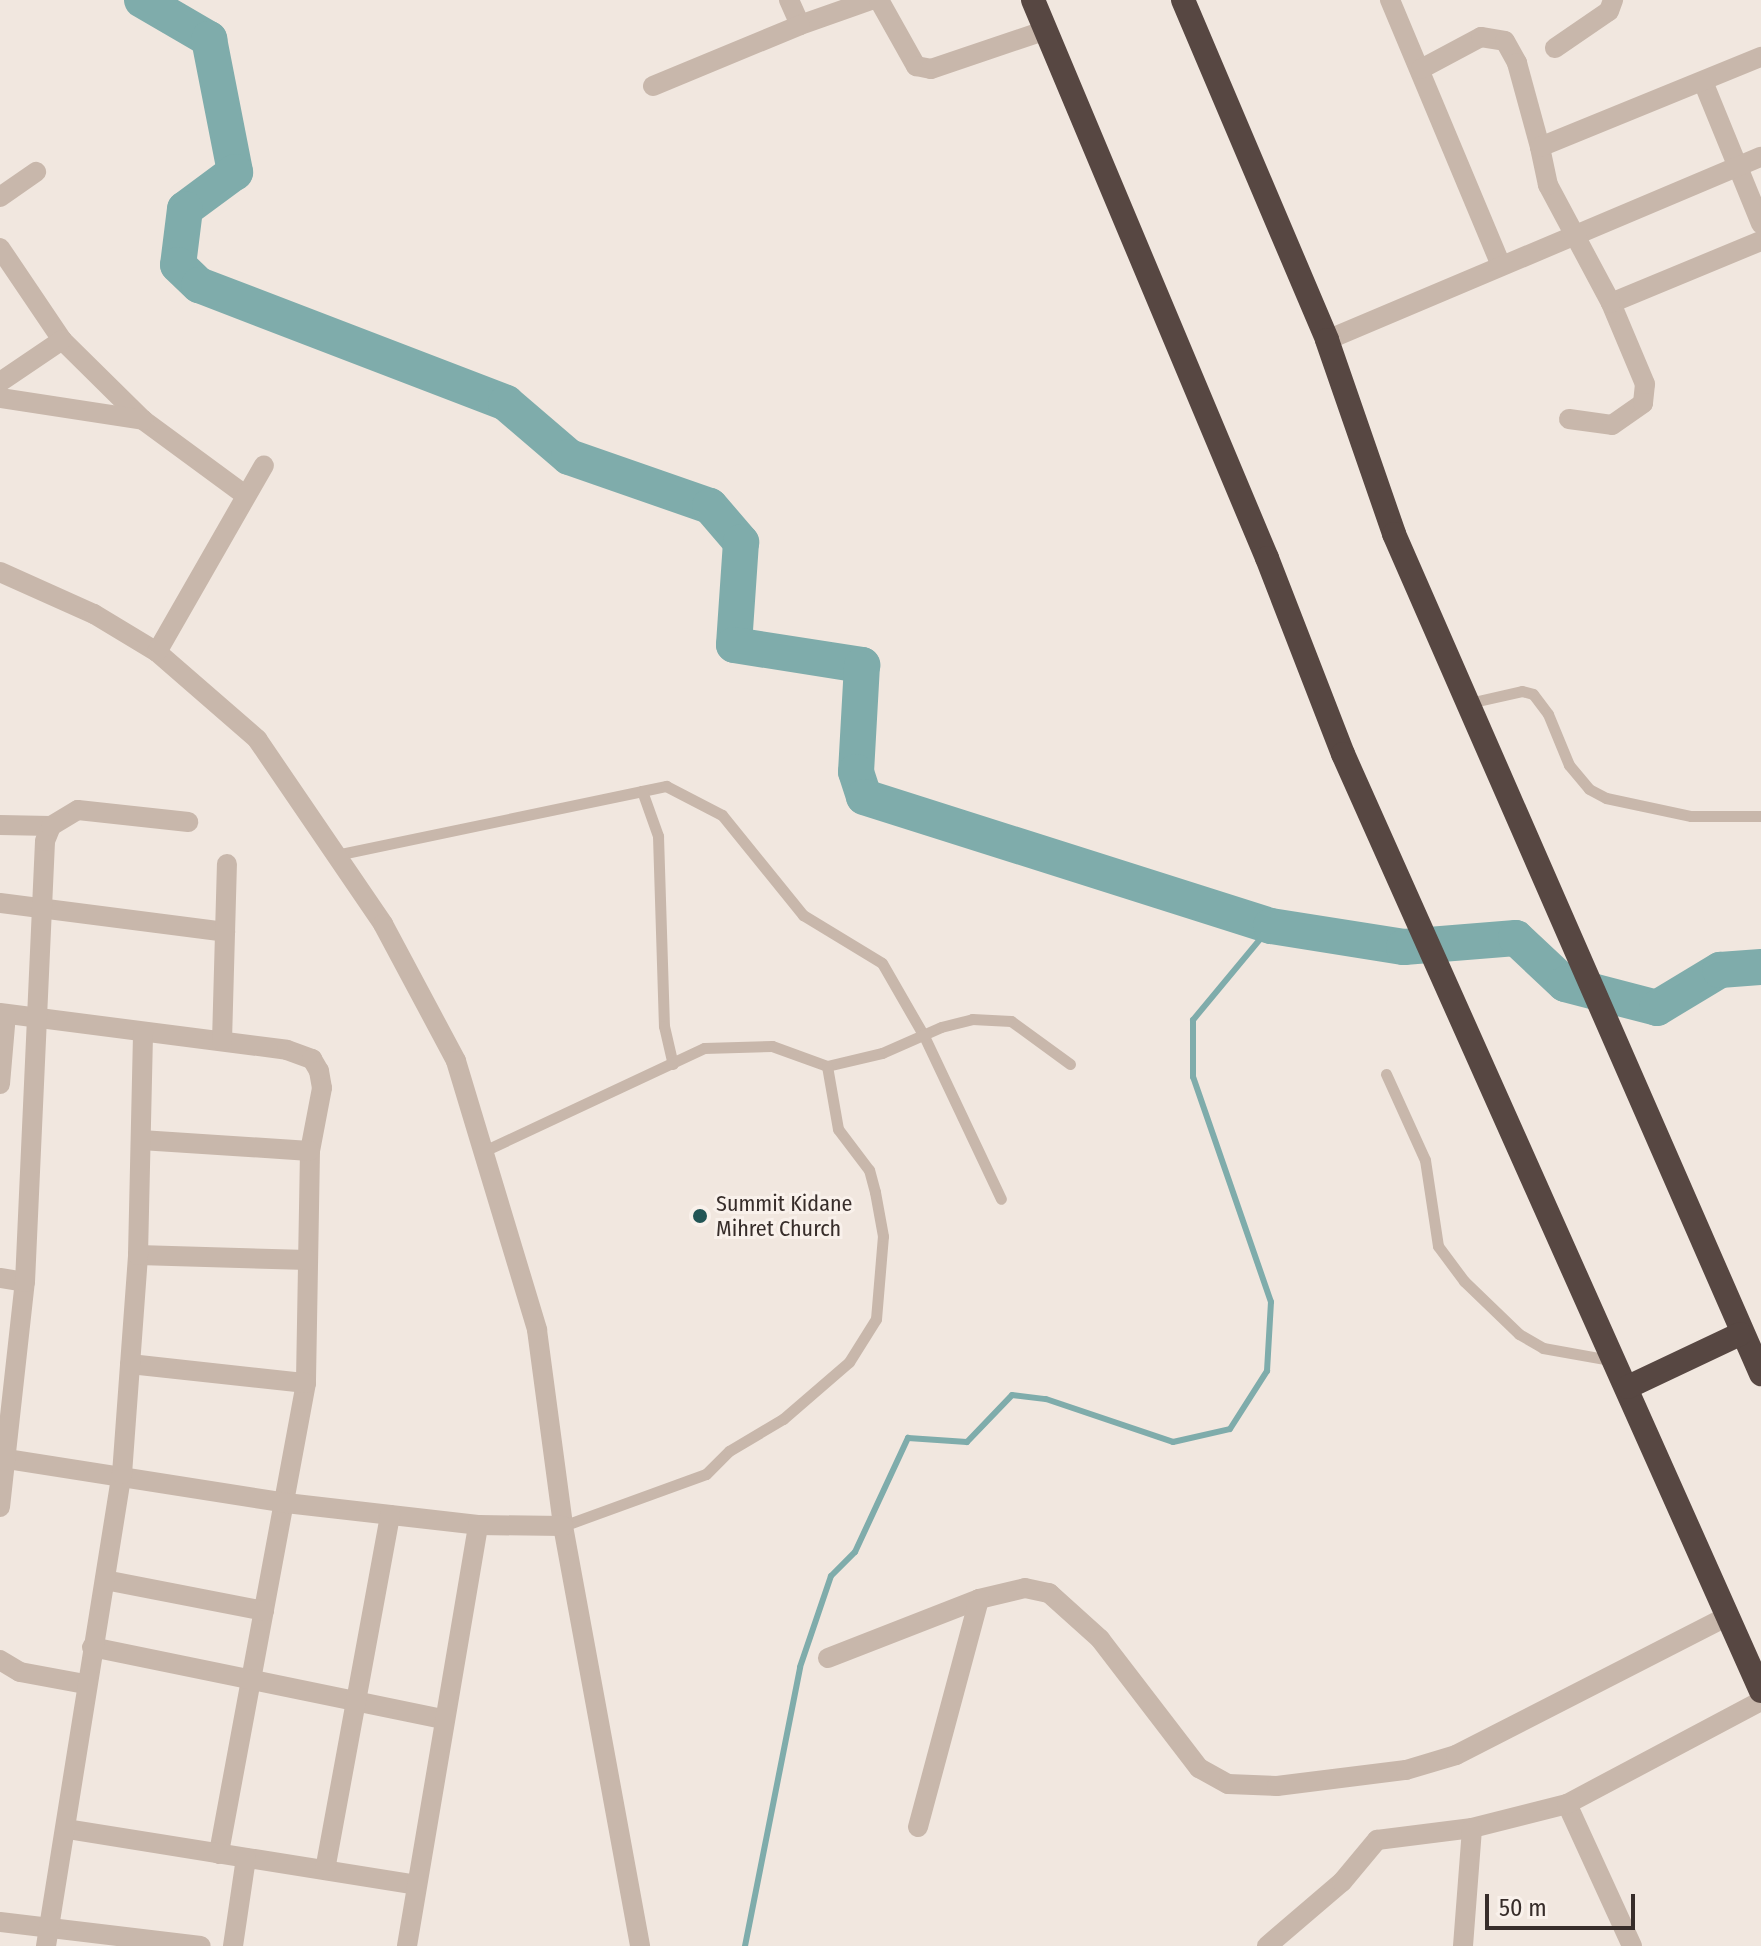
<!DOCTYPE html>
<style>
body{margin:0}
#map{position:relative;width:1761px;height:1946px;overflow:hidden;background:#f1e7df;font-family:"Fira Sans Condensed",sans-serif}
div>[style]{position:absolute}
.stream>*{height:6px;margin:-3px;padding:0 3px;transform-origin:3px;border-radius:3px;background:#7facab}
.river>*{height:36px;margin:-18px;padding:0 18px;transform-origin:18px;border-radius:18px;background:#7facab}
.lane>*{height:11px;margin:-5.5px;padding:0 5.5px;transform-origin:5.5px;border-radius:5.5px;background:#c8b7ab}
.street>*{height:20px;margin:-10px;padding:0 10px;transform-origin:10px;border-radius:10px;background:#c8b7ab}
.highway>*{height:24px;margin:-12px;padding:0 12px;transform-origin:12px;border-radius:12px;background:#574742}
.dots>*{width:22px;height:22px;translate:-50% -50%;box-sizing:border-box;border:4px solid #f9f1eb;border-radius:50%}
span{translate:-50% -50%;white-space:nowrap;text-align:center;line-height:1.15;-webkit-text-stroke:6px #f9f1eb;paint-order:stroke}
.poi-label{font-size:22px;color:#372d2a}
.left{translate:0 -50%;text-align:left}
.scale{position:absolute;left:1485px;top:1894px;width:150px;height:36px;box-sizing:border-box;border:4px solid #372d2a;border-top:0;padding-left:10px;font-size:24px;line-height:28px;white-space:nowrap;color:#372d2a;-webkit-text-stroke:6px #f9f1eb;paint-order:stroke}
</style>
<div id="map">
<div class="stream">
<div style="left:745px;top:1946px;width:284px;rotate:-78.8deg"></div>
<div style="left:800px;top:1667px;width:96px;rotate:-71.2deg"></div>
<div style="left:831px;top:1576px;width:34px;rotate:-45deg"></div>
<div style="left:855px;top:1552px;width:126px;rotate:-65.1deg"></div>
<div style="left:908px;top:1438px;width:59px;rotate:3.9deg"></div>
<div style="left:967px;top:1442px;width:65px;rotate:-46.2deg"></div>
<div style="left:1012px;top:1395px;width:34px;rotate:7deg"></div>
<div style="left:1046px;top:1399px;width:134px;rotate:18.7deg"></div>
<div style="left:1173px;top:1442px;width:58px;rotate:-12.8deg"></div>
<div style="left:1230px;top:1429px;width:69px;rotate:-57.5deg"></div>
<div style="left:1267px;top:1371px;width:69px;rotate:-86.7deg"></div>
<div style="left:1271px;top:1302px;width:238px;rotate:-109.1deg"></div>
<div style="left:1193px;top:1077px;width:57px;rotate:-90deg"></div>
<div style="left:1193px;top:1020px;width:122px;rotate:-50.3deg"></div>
</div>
<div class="river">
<div style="left:142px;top:0;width:78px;rotate:30.2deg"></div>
<div style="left:209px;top:39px;width:136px;rotate:78.9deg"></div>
<div style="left:235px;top:172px;width:62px;rotate:143.5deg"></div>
<div style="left:185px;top:209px;width:56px;rotate:97.1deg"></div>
<div style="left:178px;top:265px;width:29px;rotate:44deg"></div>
<div style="left:199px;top:285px;width:329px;rotate:21deg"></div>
<div style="left:506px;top:403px;width:83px;rotate:40.6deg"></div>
<div style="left:569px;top:457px;width:149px;rotate:19.2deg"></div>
<div style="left:710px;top:506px;width:48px;rotate:49.3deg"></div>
<div style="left:741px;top:542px;width:103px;rotate:93.9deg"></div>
<div style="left:734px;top:645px;width:130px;rotate:8.9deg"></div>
<div style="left:862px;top:665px;width:107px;rotate:93.2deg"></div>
<div style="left:856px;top:772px;width:26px;rotate:72deg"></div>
<div style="left:864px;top:797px;width:427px;rotate:17.6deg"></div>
<div style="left:1271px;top:926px;width:135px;rotate:9deg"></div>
<div style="left:1404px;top:947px;width:112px;rotate:-4.6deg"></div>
<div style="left:1516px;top:938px;width:67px;rotate:43.2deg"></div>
<div style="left:1565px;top:984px;width:95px;rotate:14.6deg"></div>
<div style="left:1657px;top:1008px;width:74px;rotate:-31.1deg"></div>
<div style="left:1720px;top:970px;width:41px;rotate:-4.2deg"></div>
</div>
<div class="lane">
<div style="left:1469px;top:703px;width:54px;rotate:-12.8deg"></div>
<div style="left:1522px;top:691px;width:11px;rotate:15deg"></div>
<div style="left:1533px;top:694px;width:25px;rotate:53deg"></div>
<div style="left:1548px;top:714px;width:55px;rotate:67.6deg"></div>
<div style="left:1569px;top:765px;width:31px;rotate:50deg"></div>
<div style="left:1589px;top:789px;width:19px;rotate:28deg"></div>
<div style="left:1606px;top:798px;width:87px;rotate:12deg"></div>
<div style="left:1691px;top:816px;width:70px"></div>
<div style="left:642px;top:791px;width:25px;rotate:-12deg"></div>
<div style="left:666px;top:786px;width:63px;rotate:27.4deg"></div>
<div style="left:722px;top:815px;width:129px;rotate:51deg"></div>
<div style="left:803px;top:915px;width:92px;rotate:31.3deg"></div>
<div style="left:882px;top:963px;width:84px;rotate:60.1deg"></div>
<div style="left:924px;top:1036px;width:180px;rotate:64.7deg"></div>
<div style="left:336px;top:855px;width:313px;rotate:-11.8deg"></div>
<div style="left:642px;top:791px;width:48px;rotate:70.4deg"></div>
<div style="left:658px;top:836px;width:190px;rotate:88.2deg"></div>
<div style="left:664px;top:1026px;width:39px;rotate:77deg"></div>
<div style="left:1386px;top:1074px;width:94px;rotate:65.6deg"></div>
<div style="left:1425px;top:1160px;width:87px;rotate:81.4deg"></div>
<div style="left:1438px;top:1246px;width:44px;rotate:53.4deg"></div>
<div style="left:1464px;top:1281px;width:76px;rotate:43.9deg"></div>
<div style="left:1519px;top:1334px;width:28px;rotate:30deg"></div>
<div style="left:1543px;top:1348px;width:73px;rotate:10.2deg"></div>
<div style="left:484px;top:1151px;width:243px;rotate:-25.1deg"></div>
<div style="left:704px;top:1048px;width:68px;rotate:-1.7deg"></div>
<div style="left:772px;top:1046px;width:59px;rotate:20deg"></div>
<div style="left:827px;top:1066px;width:57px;rotate:-13.3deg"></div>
<div style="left:882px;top:1053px;width:64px;rotate:-23.8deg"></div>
<div style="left:941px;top:1027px;width:32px;rotate:-14deg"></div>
<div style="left:972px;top:1019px;width:39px;rotate:3deg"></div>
<div style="left:1011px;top:1021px;width:73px;rotate:36.1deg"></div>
<div style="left:563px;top:1526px;width:152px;rotate:-20deg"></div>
<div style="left:706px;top:1474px;width:33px;rotate:-45deg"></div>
<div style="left:729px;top:1451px;width:63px;rotate:-30.7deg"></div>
<div style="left:783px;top:1419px;width:87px;rotate:-40.8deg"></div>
<div style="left:849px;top:1362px;width:51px;rotate:-57.9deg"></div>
<div style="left:876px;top:1319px;width:83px;rotate:-85.2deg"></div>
<div style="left:883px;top:1236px;width:45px;rotate:-100.3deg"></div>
<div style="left:875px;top:1192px;width:23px;rotate:-105deg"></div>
<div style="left:869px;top:1170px;width:51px;rotate:-127.1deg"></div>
<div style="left:838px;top:1129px;width:64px;rotate:-99.9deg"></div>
</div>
<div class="street">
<div style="left:789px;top:0;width:27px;rotate:66deg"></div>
<div style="left:800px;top:25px;width:75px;rotate:-19.4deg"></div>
<div style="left:879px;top:0;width:76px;rotate:60.7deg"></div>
<div style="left:916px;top:66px;width:15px;rotate:11deg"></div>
<div style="left:931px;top:69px;width:121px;rotate:-18.7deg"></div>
<div style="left:1390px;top:0;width:287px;rotate:67.3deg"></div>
<div style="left:1555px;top:48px;width:65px;rotate:-34.4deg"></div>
<div style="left:1609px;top:11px;width:12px;rotate:-70deg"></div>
<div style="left:1421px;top:69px;width:68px;rotate:-28.1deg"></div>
<div style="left:1481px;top:37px;width:24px;rotate:9deg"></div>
<div style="left:1505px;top:41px;width:25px;rotate:61deg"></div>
<div style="left:1517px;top:63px;width:87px;rotate:74.7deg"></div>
<div style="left:1704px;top:84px;width:151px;rotate:67.8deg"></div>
<div style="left:653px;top:86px;width:159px;rotate:-22.5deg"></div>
<div style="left:0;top:197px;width:44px;rotate:-34.8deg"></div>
<div style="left:0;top:248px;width:111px;rotate:56deg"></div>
<div style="left:62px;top:340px;width:114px;rotate:44.6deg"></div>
<div style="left:143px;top:420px;width:127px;rotate:36.3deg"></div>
<div style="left:1611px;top:303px;width:162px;rotate:-22.5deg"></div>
<div style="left:1327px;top:340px;width:471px;rotate:-22.9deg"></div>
<div style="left:0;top:382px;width:75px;rotate:-34.1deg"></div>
<div style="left:0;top:398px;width:145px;rotate:8.7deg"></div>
<div style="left:1569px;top:419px;width:43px;rotate:7.9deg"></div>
<div style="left:1612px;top:425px;width:38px;rotate:-35deg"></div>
<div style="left:1643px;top:403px;width:19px;rotate:-84deg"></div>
<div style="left:1645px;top:384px;width:88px;rotate:-112.8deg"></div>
<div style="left:1611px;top:303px;width:134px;rotate:-118.1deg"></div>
<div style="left:1548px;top:185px;width:39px;rotate:-102deg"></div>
<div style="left:1540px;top:147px;width:239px;rotate:-22.2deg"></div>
<div style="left:0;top:572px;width:103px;rotate:24.1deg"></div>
<div style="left:94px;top:614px;width:74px;rotate:31.1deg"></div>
<div style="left:157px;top:652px;width:133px;rotate:41deg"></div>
<div style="left:257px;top:739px;width:224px;rotate:55.7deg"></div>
<div style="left:383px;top:924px;width:155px;rotate:61.9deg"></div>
<div style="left:456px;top:1061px;width:281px;rotate:73.2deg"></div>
<div style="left:537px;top:1330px;width:198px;rotate:82.4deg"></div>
<div style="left:563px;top:1526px;width:427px;rotate:79.6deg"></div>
<div style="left:157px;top:652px;width:215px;rotate:-60.2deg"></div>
<div style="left:0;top:825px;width:51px;rotate:1.1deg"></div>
<div style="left:0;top:903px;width:227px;rotate:7.3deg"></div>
<div style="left:0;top:1013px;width:289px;rotate:7.3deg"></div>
<div style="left:287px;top:1050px;width:27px;rotate:20deg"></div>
<div style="left:312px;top:1059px;width:14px;rotate:60deg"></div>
<div style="left:319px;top:1071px;width:17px;rotate:80deg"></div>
<div style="left:322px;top:1088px;width:64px;rotate:100.8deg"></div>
<div style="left:310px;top:1151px;width:232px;rotate:91deg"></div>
<div style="left:306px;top:1383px;width:479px;rotate:100.5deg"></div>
<div style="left:222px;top:1041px;width:177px;rotate:-88.4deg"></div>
<div style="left:0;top:1084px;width:70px;rotate:-85.1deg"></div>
<div style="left:141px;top:1140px;width:169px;rotate:3.7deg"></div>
<div style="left:138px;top:1255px;width:170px;rotate:1.7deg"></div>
<div style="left:0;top:1278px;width:25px;rotate:9deg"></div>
<div style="left:130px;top:1364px;width:177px;rotate:6.2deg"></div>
<div style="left:0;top:1458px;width:290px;rotate:8.9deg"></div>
<div style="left:286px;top:1503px;width:193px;rotate:6.5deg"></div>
<div style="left:478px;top:1525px;width:85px;rotate:0.7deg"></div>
<div style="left:0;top:1507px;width:226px;rotate:-83.7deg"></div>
<div style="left:25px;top:1282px;width:441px;rotate:-87.4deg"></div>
<div style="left:45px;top:841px;width:16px;rotate:-68deg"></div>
<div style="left:51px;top:826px;width:31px;rotate:-31deg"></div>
<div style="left:78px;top:810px;width:111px;rotate:6.2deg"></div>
<div style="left:105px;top:1580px;width:162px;rotate:11deg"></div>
<div style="left:92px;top:1647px;width:359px;rotate:11.6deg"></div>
<div style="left:828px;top:1658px;width:162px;rotate:-21.3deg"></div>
<div style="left:979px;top:1599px;width:47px;rotate:-13.4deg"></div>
<div style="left:1025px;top:1588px;width:25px;rotate:12deg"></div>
<div style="left:1049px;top:1593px;width:69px;rotate:42deg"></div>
<div style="left:1100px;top:1639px;width:163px;rotate:52.5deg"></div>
<div style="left:1199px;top:1768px;width:33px;rotate:29deg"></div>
<div style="left:1228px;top:1784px;width:49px;rotate:2.3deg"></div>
<div style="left:1277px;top:1786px;width:130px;rotate:-7.1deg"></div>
<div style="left:1406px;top:1770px;width:52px;rotate:-16.7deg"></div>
<div style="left:1456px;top:1755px;width:305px;rotate:-27.1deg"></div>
<div style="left:0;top:1660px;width:23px;rotate:31deg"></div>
<div style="left:20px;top:1672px;width:66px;rotate:10.5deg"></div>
<div style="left:1567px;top:1804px;width:156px;rotate:65.4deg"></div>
<div style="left:918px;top:1827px;width:236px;rotate:-75deg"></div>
<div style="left:67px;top:1829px;width:354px;rotate:9.1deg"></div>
<div style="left:325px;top:1870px;width:361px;rotate:-79.6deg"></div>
<div style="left:0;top:1922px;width:202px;rotate:6.8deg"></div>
<div style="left:46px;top:1946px;width:478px;rotate:-80.9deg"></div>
<div style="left:122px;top:1474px;width:220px;rotate:-85.8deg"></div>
<div style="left:138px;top:1255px;width:223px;rotate:-88.7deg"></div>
<div style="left:233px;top:1946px;width:89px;rotate:-81.6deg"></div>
<div style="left:407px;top:1946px;width:427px;rotate:-80.4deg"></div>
<div style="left:1267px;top:1946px;width:99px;rotate:-40.5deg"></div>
<div style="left:1342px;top:1882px;width:55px;rotate:-50.2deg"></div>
<div style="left:1377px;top:1840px;width:96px;rotate:-7.2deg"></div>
<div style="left:1472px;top:1828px;width:98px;rotate:-14.2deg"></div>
<div style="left:1567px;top:1804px;width:220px;rotate:-28deg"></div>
<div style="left:1463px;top:1946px;width:118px;rotate:-85.6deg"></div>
</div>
<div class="highway">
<div style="left:1033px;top:0;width:605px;rotate:67.25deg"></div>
<div style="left:1267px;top:558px;width:210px;rotate:68.8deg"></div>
<div style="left:1343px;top:754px;width:1026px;rotate:65.96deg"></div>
<div style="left:1183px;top:0;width:369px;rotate:67deg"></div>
<div style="left:1327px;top:340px;width:205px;rotate:70.9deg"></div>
<div style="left:1394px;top:534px;width:917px;rotate:66.4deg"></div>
<div style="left:1628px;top:1387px;width:124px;rotate:-25.3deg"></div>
</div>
<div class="dots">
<div style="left:700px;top:1216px;background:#255"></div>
</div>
<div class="poi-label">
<span class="left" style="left:716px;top:1216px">Summit Kidane<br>Mihret Church</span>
</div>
<div class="scale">50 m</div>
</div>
